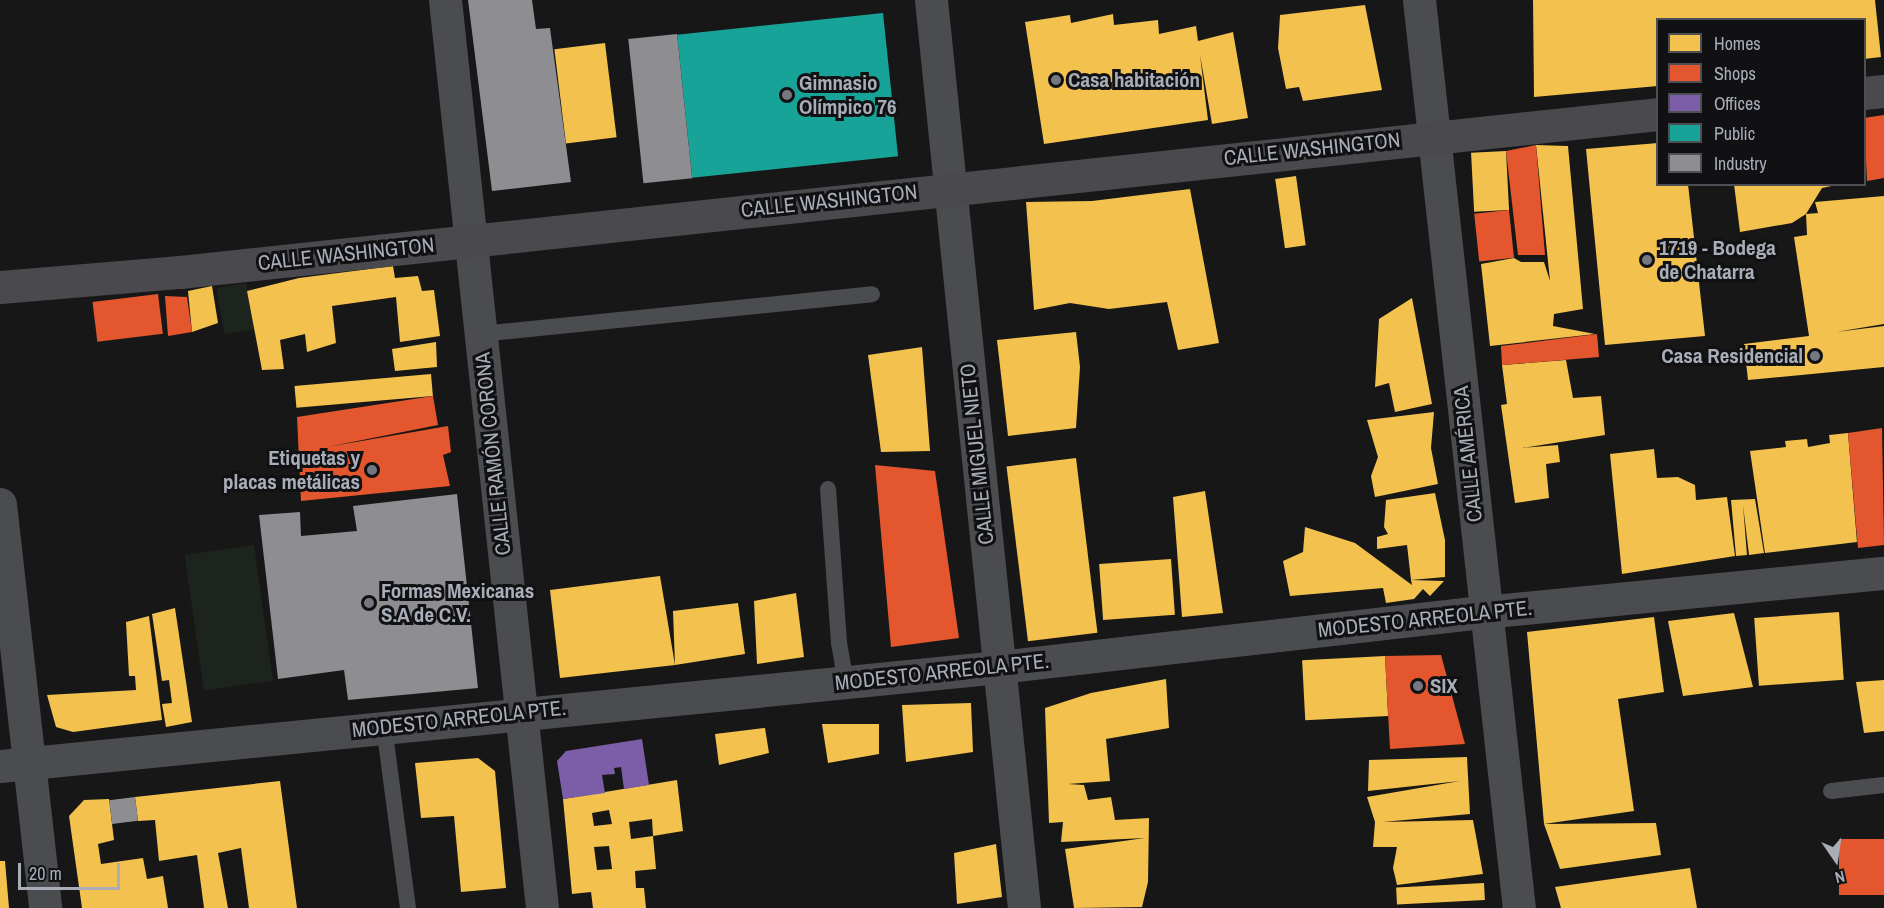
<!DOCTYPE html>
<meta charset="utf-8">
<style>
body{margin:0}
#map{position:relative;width:1884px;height:908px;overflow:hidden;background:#171717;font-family:"Archivo Narrow",sans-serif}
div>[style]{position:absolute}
.green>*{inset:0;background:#1d241e;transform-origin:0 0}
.homes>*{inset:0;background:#f2c14e;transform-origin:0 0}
.shops>*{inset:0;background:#e4572e;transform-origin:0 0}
.offices>*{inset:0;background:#7b5ea7}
.public>*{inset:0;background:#17a398;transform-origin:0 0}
.industry>*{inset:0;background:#8d8d92;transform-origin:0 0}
.service>*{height:16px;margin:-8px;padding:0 8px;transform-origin:8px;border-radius:8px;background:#4b4c50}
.minor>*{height:33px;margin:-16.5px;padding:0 16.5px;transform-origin:16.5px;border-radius:16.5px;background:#4b4c50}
.secondary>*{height:33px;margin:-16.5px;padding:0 16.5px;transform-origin:16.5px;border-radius:16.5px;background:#4a4a4e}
.dots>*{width:16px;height:16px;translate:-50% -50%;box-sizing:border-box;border:3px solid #111113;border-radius:50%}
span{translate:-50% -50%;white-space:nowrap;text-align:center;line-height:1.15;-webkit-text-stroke:6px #111113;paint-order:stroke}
.poi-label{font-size:21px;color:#a8adb8;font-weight:700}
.left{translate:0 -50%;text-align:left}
.right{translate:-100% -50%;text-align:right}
.street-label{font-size:21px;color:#a8adb8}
.legend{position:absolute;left:1656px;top:18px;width:210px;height:168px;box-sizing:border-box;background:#111113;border:2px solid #4d4f55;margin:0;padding:8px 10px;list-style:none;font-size:18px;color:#a8adb8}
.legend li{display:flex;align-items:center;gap:12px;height:30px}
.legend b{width:30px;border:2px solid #4d4f55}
.north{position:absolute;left:1806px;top:830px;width:60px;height:60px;-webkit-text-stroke:4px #111113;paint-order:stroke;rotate:167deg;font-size:16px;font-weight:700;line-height:24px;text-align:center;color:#a8adb8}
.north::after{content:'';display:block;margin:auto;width:21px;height:27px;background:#a8adb8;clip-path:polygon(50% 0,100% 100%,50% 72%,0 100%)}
.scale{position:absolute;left:18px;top:863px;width:102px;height:27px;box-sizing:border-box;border:3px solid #a8adb8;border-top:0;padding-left:8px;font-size:18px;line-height:21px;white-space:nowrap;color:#a8adb8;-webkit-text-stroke:4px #111113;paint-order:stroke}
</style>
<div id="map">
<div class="green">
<div style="left:246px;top:283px;width:47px;height:30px;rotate:80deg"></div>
<div style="left:254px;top:545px;width:137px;height:70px;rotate:82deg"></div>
</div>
<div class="homes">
<div style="clip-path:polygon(1533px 0,1875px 0,1881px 57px,1864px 59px,1864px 20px,1658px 20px,1658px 86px,1534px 97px)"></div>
<div style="clip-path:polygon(1365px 5px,1382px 90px,1303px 101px,1299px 87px,1286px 89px,1278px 48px,1280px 15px)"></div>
<div style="clip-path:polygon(1113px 14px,1114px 25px,1158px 20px,1159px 34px,1196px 26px,1198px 41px,1233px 32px,1248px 118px,1212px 124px,1200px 55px,1208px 120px,1044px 144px,1025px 22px,1070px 15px,1071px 23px)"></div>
<div style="left:605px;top:43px;width:95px;height:51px;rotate:83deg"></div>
<div style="clip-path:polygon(1658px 143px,1658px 184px,1688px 184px,1705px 336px,1605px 345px,1586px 149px)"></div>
<div style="clip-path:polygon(1536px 145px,1568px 146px,1583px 309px,1554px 314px,1553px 326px,1595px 334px,1490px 346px,1481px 264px,1514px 258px,1521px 262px,1544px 262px,1550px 281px)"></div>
<div style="left:1506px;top:151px;width:59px;height:35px;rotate:87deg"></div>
<div style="left:1296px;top:176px;width:70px;height:21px;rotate:82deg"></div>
<div style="clip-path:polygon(1734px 184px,1841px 184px,1822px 188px,1806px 214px,1818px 213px,1815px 202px,1884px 196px,1884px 324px,1836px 332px,1884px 326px,1884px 367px,1748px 380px,1744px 344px,1809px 336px,1794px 237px,1807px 235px,1806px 214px,1792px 223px,1740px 232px)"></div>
<div style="clip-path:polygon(1190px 189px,1219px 343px,1178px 350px,1167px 302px,1109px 309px,1070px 303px,1034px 310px,1026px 202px,1092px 201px)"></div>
<div style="clip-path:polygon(393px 266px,395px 278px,418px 276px,422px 291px,434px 290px,440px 336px,400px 342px,396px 297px,332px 306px,336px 343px,307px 352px,305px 334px,280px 340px,284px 369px,262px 370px,247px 291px,299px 278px)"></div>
<div style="clip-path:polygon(212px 286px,218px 323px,192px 332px,188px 291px)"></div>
<div style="clip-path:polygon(1412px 298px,1432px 404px,1395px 412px,1389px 383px,1375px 387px,1379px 319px)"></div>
<div style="clip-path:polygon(1076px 332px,1080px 367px,1076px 428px,1008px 436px,997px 340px)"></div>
<div style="clip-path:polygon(436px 342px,437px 367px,395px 371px,392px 349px)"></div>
<div style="clip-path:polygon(922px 347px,930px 451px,881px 452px,868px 355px)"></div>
<div style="clip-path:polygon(1566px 360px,1573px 398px,1601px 396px,1605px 435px,1522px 448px,1558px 445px,1560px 462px,1546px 464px,1549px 498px,1515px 503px,1501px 405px,1507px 404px,1502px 365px)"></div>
<div style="left:431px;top:374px;width:22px;height:137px;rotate:85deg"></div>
<div style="clip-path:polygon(1434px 412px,1431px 448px,1438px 484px,1375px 497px,1371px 476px,1378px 457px,1367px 420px)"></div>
<div style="clip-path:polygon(1848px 433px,1857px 542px,1765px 553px,1750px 451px,1786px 447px,1785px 441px,1807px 439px,1808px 447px,1830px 443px,1829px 435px)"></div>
<div style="clip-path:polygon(1654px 449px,1657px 478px,1678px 477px,1695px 485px,1696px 500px,1727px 497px,1735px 556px,1622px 574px,1610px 454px)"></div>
<div style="left:1076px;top:458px;width:176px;height:70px;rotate:83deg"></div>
<div style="clip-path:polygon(1205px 491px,1223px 613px,1182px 617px,1173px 497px)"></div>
<div style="clip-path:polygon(1435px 493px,1445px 540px,1445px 577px,1411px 580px,1444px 581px,1430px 596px,1423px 589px,1414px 599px,1386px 603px,1383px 588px,1290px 596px,1283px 561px,1303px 552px,1305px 527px,1355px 543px,1412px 585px,1411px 580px,1407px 545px,1377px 549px,1377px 537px,1388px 534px,1384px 527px,1386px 500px)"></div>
<div style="clip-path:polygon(1755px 499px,1764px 553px,1749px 555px,1743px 505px,1747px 555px,1736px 556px,1731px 500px)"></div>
<div style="left:1171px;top:559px;width:56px;height:72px;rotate:86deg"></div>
<div style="clip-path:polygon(660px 576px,675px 665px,673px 611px,738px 603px,745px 654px,675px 665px,560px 678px,550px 590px)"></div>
<div style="clip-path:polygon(796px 593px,804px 657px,757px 664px,754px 601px)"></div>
<div style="clip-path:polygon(175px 608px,192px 722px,166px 727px,162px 704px,172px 703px,169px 680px,162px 681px,152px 614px)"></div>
<div style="left:1839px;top:612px;width:68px;height:85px;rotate:86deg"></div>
<div style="clip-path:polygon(1734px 613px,1753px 687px,1683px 696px,1668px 621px)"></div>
<div style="clip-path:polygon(149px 616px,162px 720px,73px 732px,56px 727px,47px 695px,136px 690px,135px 676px,129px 676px,126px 622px)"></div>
<div style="clip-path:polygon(1654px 617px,1664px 692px,1618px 699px,1634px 811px,1544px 824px,1656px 823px,1661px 855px,1560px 869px,1544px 824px,1527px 632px)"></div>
<div style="left:1385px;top:656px;width:60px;height:83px;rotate:87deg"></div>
<div style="clip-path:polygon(1166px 679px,1169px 728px,1106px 739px,1110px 781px,1068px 784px,1084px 785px,1088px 800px,1111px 797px,1115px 820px,1149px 818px,1148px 882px,1142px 907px,1074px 908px,1065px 849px,1145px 838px,1061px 842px,1063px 822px,1049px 823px,1045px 708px,1091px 693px)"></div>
<div style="clip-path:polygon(1884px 680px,1884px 731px,1864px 733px,1856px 682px)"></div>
<div style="clip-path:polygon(971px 703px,973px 752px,906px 762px,902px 705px)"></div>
<div style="clip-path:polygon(822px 724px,879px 724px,879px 754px,828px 763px)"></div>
<div style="clip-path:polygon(765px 728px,769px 753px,719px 765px,715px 734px)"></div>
<div style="clip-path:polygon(1467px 757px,1470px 814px,1383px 822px,1473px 820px,1483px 874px,1397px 885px,1393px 868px,1397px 847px,1373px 847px,1375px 822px,1367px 797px,1460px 781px,1368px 791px,1369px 760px)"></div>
<div style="clip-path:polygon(478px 758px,495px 771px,506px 888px,461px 892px,454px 816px,421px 818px,415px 763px)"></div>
<div style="clip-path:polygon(evenodd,677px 780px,683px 831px,653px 836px,652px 819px,629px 822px,631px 839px,653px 836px,656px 869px,635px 871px,636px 888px,644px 888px,646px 908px,593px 908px,591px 892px,572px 894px,563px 799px,677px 780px,609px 810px,612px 824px,594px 826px,592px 813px,609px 810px,677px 780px,609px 846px,612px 869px,597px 870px,594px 847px,609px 846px)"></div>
<div style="clip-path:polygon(280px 781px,297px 908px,249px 908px,241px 848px,218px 853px,228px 908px,204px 908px,197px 855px,159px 861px,155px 820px,138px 821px,135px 797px)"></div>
<div style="clip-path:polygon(109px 799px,114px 840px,98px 844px,101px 864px,143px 858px,147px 879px,163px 876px,168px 908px,82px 908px,69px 816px,84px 800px)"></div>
<div style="clip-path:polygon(996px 844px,1002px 897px,957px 904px,954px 853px)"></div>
<div style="clip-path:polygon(0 861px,5px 861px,9px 908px,0 908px)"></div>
<div style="clip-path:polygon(1690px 868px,1697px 908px,1561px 908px,1555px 887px)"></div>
<div style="left:1484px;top:883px;width:17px;height:88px;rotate:87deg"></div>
</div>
<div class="shops">
<div style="clip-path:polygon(1884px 115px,1884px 178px,1867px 181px,1864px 118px)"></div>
<div style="clip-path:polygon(1536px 145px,1545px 255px,1518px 255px,1506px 151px)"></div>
<div style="left:1509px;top:210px;width:48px;height:35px;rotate:84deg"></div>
<div style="left:158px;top:294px;width:40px;height:66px;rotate:83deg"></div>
<div style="clip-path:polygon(165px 296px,187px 297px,192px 332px,168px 336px)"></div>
<div style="clip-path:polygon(1597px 334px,1599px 357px,1502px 365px,1501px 346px)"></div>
<div style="clip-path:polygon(433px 396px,438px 425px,327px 447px,448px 426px,451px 452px,443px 455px,450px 486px,301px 501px,297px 417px)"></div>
<div style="clip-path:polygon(1882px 428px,1884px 545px,1858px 548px,1848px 433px)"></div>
<div style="clip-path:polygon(875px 465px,935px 471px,959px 638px,891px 647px)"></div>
<div style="clip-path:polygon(1441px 655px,1465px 744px,1390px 749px,1385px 656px)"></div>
<div style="left:1884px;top:839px;width:56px;height:45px;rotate:90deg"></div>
</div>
<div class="offices">
<div style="clip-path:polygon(642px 739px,649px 785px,624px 789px,621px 767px,614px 768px,615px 774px,602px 775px,605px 793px,563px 799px,557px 761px,566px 751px)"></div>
</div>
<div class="public">
<div style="left:883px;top:13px;width:144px;height:207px;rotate:84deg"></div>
</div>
<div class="industry">
<div style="clip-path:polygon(468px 0,532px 0,536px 29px,550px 28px,571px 182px,492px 191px)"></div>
<div style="left:677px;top:34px;width:145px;height:49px;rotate:84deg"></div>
<div style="clip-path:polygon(457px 494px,478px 688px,348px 700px,344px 670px,278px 679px,259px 515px,300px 512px,301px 536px,357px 531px,353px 506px)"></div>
<div style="left:135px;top:797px;width:24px;height:26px;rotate:83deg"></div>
</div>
<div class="service">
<div style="left:481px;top:334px;width:393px;rotate:-5.8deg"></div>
<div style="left:828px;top:489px;width:154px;rotate:85.9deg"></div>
<div style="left:839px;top:643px;width:39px;rotate:80deg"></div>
<div style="left:384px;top:726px;width:184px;rotate:82.5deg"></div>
<div style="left:1831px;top:791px;width:53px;rotate:-6.5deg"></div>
</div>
<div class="minor">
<div style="left:445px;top:0;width:913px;rotate:83.9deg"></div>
<div style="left:931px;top:0;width:913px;rotate:84.15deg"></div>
<div style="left:1419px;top:0;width:913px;rotate:83.72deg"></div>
<div style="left:0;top:504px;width:406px;rotate:83.6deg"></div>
<div style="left:0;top:766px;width:1004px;rotate:-5.66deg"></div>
<div style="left:999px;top:667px;width:488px;rotate:-6.5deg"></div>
<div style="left:1484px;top:612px;width:402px;rotate:-5.6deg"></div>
</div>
<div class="secondary">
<div style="left:1864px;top:93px;width:20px;rotate:-6deg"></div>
<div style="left:0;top:287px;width:181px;rotate:-4.8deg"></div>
<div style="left:180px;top:272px;width:1486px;rotate:-6.1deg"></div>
</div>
<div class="dots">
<div style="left:1056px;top:80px;background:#757880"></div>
<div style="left:787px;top:95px;background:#757880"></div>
<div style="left:1647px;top:260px;background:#757880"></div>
<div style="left:1815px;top:356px;background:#757880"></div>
<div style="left:372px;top:470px;background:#757880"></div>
<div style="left:369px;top:603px;background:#757880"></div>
<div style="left:1418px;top:686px;background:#757880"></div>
</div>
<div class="poi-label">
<span class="left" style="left:1068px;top:80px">Casa habitación</span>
<span class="left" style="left:799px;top:95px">Gimnasio<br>Olímpico 76</span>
<span class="left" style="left:1659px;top:260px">1719 - Bodega<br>de Chatarra</span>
<span class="right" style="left:1803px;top:356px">Casa Residencial</span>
<span class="right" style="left:360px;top:470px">Etiquetas y<br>placas metálicas</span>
<span class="left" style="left:381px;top:603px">Formas Mexicanas<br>S.A de C.V.</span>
<span class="left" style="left:1430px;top:686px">SIX</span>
</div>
<div class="street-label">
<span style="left:1312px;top:149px;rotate:-6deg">CALLE WASHINGTON</span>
<span style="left:829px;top:201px;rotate:-6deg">CALLE WASHINGTON</span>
<span style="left:346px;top:254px;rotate:-6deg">CALLE WASHINGTON</span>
<span style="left:493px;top:454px;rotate:-96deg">CALLE RAMÓN CORONA</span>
<span style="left:977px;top:454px;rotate:-96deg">CALLE MIGUEL NIETO</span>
<span style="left:1468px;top:454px;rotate:-96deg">CALLE AMÉRICA</span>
<span style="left:1425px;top:619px;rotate:-6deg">MODESTO ARREOLA PTE.</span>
<span style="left:942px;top:672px;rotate:-6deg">MODESTO ARREOLA PTE.</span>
<span style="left:459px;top:719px;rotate:-6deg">MODESTO ARREOLA PTE.</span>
</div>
<ul class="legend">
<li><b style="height:16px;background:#f2c14e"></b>Homes</li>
<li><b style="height:16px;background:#e4572e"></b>Shops</li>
<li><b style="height:16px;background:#7b5ea7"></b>Offices</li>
<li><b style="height:16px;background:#17a398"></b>Public</li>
<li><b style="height:16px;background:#8d8d92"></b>Industry</li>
</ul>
<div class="north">N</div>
<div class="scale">20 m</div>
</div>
